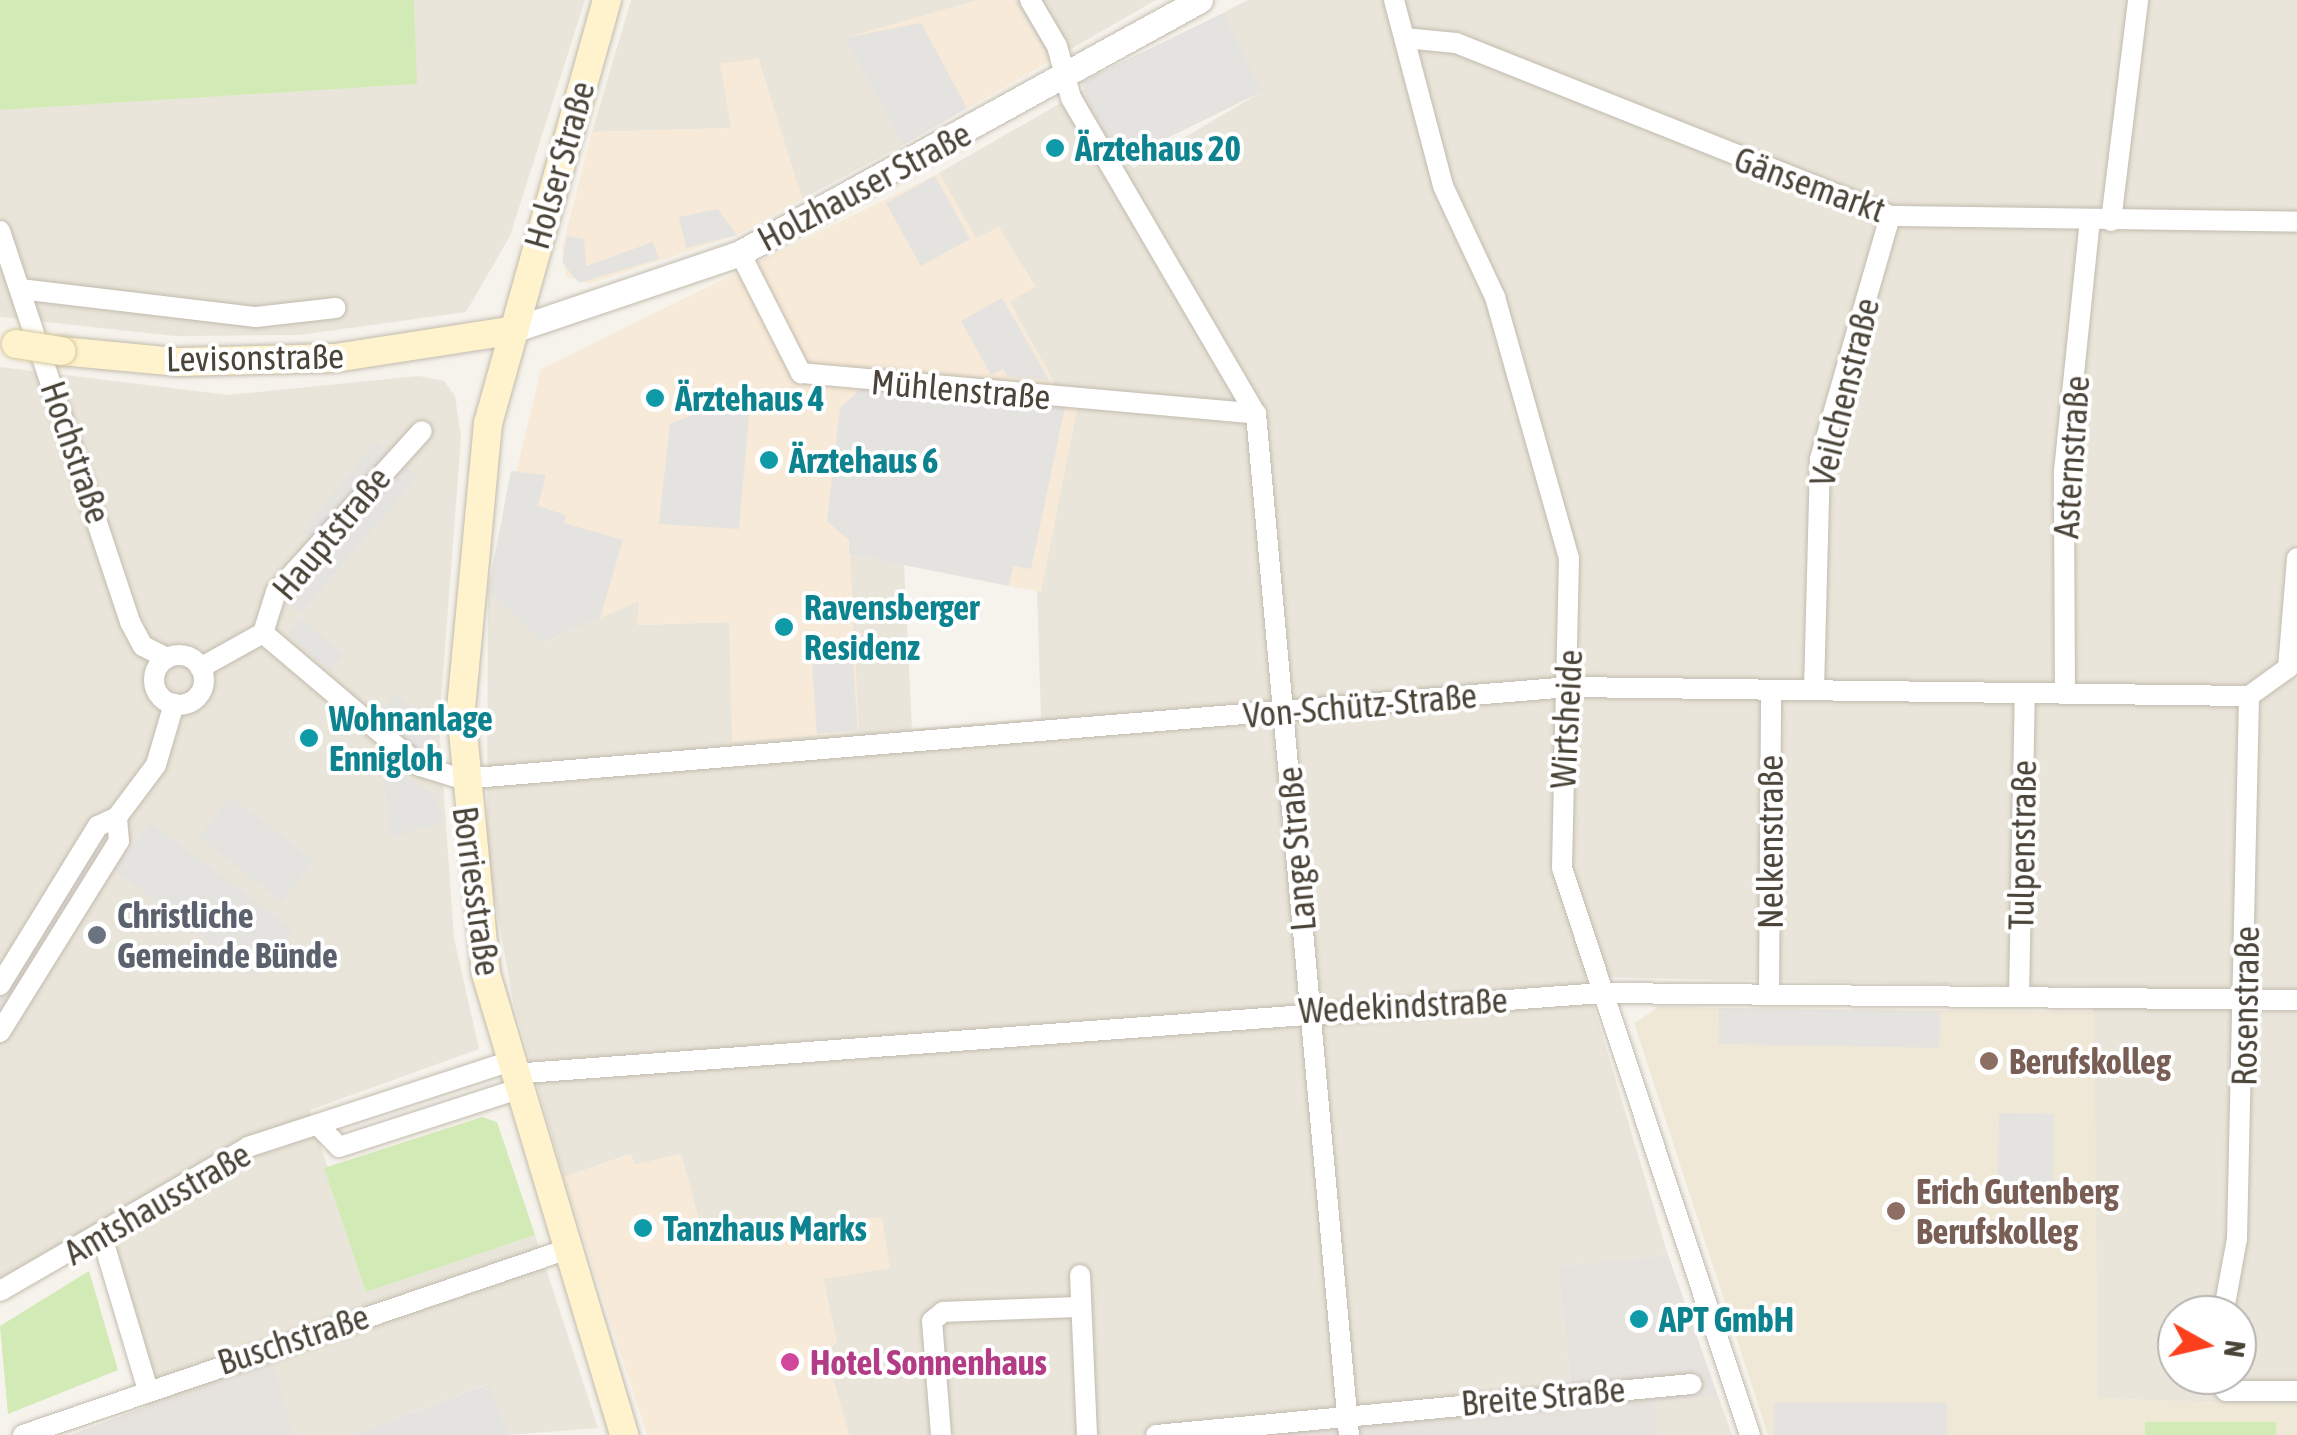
<!DOCTYPE html>
<meta charset="utf-8">
<style>
body{margin:0}
#map{position:relative;width:2297px;height:1435px;overflow:hidden;background:#f6f3ec;font-family:"Asap Condensed",sans-serif}
div>[style]{position:absolute}
.residential>*{inset:0;background:#eae5da}
.commercial>*{inset:0;background:#f7ead8}
.industrial>*{inset:0;background:#e6e2dd}
.education>*{inset:0;background:#efe8d6}
.green>*{inset:0;background:#d2eab5;transform-origin:0 0}
.parking>*{inset:0;background:#e5e3e0;transform-origin:0 0}
.roads{filter:drop-shadow(0 0 2px #c2bbae) drop-shadow(0 0 2px #c2bbae)}
.minor>*{height:20px;margin:-10px;padding:0 10px;transform-origin:10px;border-radius:10px;background:#fff}
.minor>.ring{margin:-10px;padding:0;box-sizing:content-box;background:none;border:20px solid #fff;border-radius:50%}
.tertiary>*{height:25px;margin:-12.5px;padding:0 12.5px;transform-origin:12.5px;border-radius:12.5px;background:#fff}
.secondary>*{height:28px;margin:-14px;padding:0 14px;transform-origin:14px;border-radius:14px;background:#fff3cd}
.bridges{filter:drop-shadow(0 0 2px #d6c79b) drop-shadow(0 0 2px #d6c79b)}
.secondary-bridge>*{height:28px;margin:-14px;padding:0 14px;transform-origin:14px;border-radius:14px;background:#fff3cd}
.dots>*{width:28px;height:28px;translate:-50% -50%;box-sizing:border-box;border:5px solid #fff;border-radius:50%}
span{translate:-50% -50%;white-space:nowrap;text-align:center;line-height:1.15;-webkit-text-stroke:8px #fff;paint-order:stroke}
.culture-label{font-size:35px;color:#0d838f;font-weight:700}
.left{translate:0 -50%;text-align:left}
.street-label{font-size:35px;color:#4b4439}
.worship-label{font-size:35px;color:#5b616d;font-weight:700}
.education-label{font-size:35px;color:#785e54;font-weight:700}
.hotel-label{font-size:35px;color:#b23c85;font-weight:700}
.north{position:absolute;left:2157px;top:1295px;width:100px;height:100px;box-sizing:border-box;background:#fff;border:2px solid #b7b4b0;border-radius:50%;rotate:98deg;font-size:28px;font-weight:700;line-height:40px;text-align:center;color:#4b4439}
.north::after{content:'';display:block;margin:auto;width:35px;height:45px;background:#fc3f1d;clip-path:polygon(50% 0,100% 100%,50% 72%,0 100%)}
</style>
<div id="map">
<div class="residential">
<div style="clip-path:polygon(414px 0,585px 0,510px 236px,466px 312px,299px 335px,175px 336px,0 317px,0 110px,416px 84px)"></div>
<div style="clip-path:polygon(631px 0,978px 0,846px 38px,903px 145px,802px 199px,758px 58px,732px 128px,592px 132px)"></div>
<div style="clip-path:polygon(1014px 0,1156px 0,1050px 61px)"></div>
<div style="clip-path:polygon(evenodd,1248px 0,2297px 0,2297px 1406px,2098px 1398px,2092px 987px,1585px 977px,1668px 1255px,1558px 1266px,1573px 1404px,1259px 1435px,849px 1435px,825px 1351px,837px 1342px,823px 1279px,698px 1219px,681px 1154px,634px 1165px,630px 1154px,564px 1177px,513px 1001px,487px 855px,488px 590px,544px 643px,640px 600px,637px 625px,730px 622px,733px 742px,849px 554px,904px 565px,912px 729px,1041px 718px,1037px 592px,1053px 381px,1009px 301px,1035px 286px,999px 228px,976px 239px,939px 173px,1085px 89px,1133px 168px,1261px 92px,1223px 13px,1248px 0,2177px 1315px,2237px 1315px,2237px 1375px,2177px 1375px,2177px 1315px)"></div>
<div style="clip-path:polygon(0 367px,228px 395px,419px 376px,444px 381px,455px 396px,461px 438px,439px 727px,454px 938px,479px 1049px,310px 1110px,366px 1292px,535px 1235px,598px 1428px,509px 1435px,488px 1384px,351px 1435px,294px 1435px,271px 1362px,145px 1407px,89px 1232px,0 1281px)"></div>
<div style="clip-path:polygon(1718px 1396px,1732px 1435px,1657px 1435px,1654px 1402px)"></div>
</div>
<div class="commercial">
<div style="clip-path:polygon(978px 0,1014px 0,1050px 61px,903px 145px,845px 38px)"></div>
<div style="clip-path:polygon(758px 58px,802px 199px,737px 235px,589px 284px,566px 276px,562px 248px,592px 132px,731px 128px,720px 64px)"></div>
<div style="clip-path:polygon(939px 173px,976px 238px,999px 227px,1035px 287px,1009px 302px,1053px 381px,1052px 402px,1078px 406px,1041px 592px,850px 554px,859px 732px,732px 742px,729px 622px,637px 625px,639px 601px,543px 643px,488px 590px,541px 369px)"></div>
<div style="clip-path:polygon(631px 1154px,635px 1165px,681px 1154px,699px 1219px,882px 1218px,890px 1268px,823px 1279px,837px 1342px,825px 1352px,849px 1435px,647px 1435px,564px 1177px)"></div>
</div>
<div class="industrial">
<div style="clip-path:polygon(1668px 1255px,1718px 1396px,1655px 1402px,1657px 1435px,1259px 1435px,1573px 1403px,1558px 1266px)"></div>
<div style="clip-path:polygon(272px 1361px,294px 1435px,70px 1435px,145px 1407px)"></div>
</div>
<div class="education">
<div style="clip-path:polygon(1659px 1007px,2094px 1012px,2098px 1398px,2297px 1406px,2297px 1435px,1768px 1435px,1634px 1023px)"></div>
</div>
<div class="green">
<div style="clip-path:polygon(0 0,414px 0,417px 84px,0 110px)"></div>
<div style="clip-path:polygon(482px 1117px,497px 1122px,535px 1235px,366px 1292px,324px 1168px)"></div>
<div style="clip-path:polygon(89px 1271px,118px 1370px,8px 1414px,0 1326px)"></div>
<div style="left:2276px;top:1422px;width:13px;height:131px;rotate:90deg"></div>
</div>
<div class="parking">
<div style="left:1223px;top:13px;width:88px;height:158px;rotate:64deg"></div>
<div style="clip-path:polygon(921px 23px,967px 108px,903px 145px,845px 38px)"></div>
<div style="left:935px;top:176px;width:72px;height:56px;rotate:61deg"></div>
<div style="clip-path:polygon(718px 209px,737px 235px,686px 248px,679px 217px)"></div>
<div style="clip-path:polygon(567px 236px,584px 239px,586px 266px,653px 242px,659px 259px,579px 283px,562px 262px)"></div>
<div style="clip-path:polygon(1002px 298px,1049px 380px,1008px 377px,1003px 369px,991px 375px,961px 321px)"></div>
<div style="clip-path:polygon(862px 388px,1065px 407px,1031px 569px,1013px 566px,1009px 586px,849px 554px,849px 540px,827px 521px,840px 408px)"></div>
<div style="clip-path:polygon(751px 391px,739px 529px,659px 524px,670px 424px)"></div>
<div style="left:376px;top:443px;width:17px;height:115px;rotate:40deg"></div>
<div style="clip-path:polygon(406px 466px,418px 476px,301px 613px,291px 605px,317px 564px)"></div>
<div style="clip-path:polygon(511px 471px,546px 475px,538px 506px,566px 515px,564px 523px,623px 540px,600px 618px,543px 643px,488px 590px)"></div>
<div style="left:301px;top:618px;width:56px;height:21px;rotate:41deg"></div>
<div style="left:853px;top:662px;width:69px;height:41px;rotate:86deg"></div>
<div style="left:396px;top:694px;width:55px;height:27px;rotate:41deg"></div>
<div style="clip-path:polygon(381px 762px,431px 792px,446px 821px,392px 837px)"></div>
<div style="left:231px;top:796px;width:105px;height:52px;rotate:38deg"></div>
<div style="left:150px;top:822px;width:179px;height:60px;rotate:37deg"></div>
<div style="clip-path:polygon(105px 833px,108px 847px,0 1020px,0 994px)"></div>
<div style="left:1719px;top:1008px;width:221px;height:36px;rotate:1deg"></div>
<div style="left:1999px;top:1113px;width:55px;height:70px;rotate:1deg"></div>
<div style="clip-path:polygon(489px 1384px,509px 1435px,351px 1435px)"></div>
<div style="left:1947px;top:1403px;width:32px;height:173px;rotate:90deg"></div>
</div>
<div class="roads">
<div class="minor">
<div style="left:1030px;top:0;width:53px;rotate:59.6deg"></div>
<div style="left:1057px;top:46px;width:54px;rotate:74.9deg"></div>
<div style="left:1071px;top:98px;width:366px;rotate:59.7deg"></div>
<div style="left:1256px;top:414px;width:1025px;rotate:84.8deg"></div>
<div style="left:1394px;top:0;width:192px;rotate:75.2deg"></div>
<div style="left:1443px;top:186px;width:123px;rotate:64.9deg"></div>
<div style="left:1495px;top:297px;width:271px;rotate:74.2deg"></div>
<div style="left:1569px;top:558px;width:310px;rotate:91.3deg"></div>
<div style="left:1562px;top:868px;width:597px;rotate:71.66deg"></div>
<div style="left:1405px;top:38px;width:51px;rotate:5.6deg"></div>
<div style="left:1456px;top:43px;width:467px;rotate:21.7deg"></div>
<div style="left:1890px;top:216px;width:407px;rotate:0.8deg"></div>
<div style="left:2111px;top:221px;width:223px;rotate:-83deg"></div>
<div style="left:0;top:231px;width:412px;rotate:71.6deg"></div>
<div style="left:130px;top:622px;width:27px;rotate:62deg"></div>
<div style="left:143px;top:646px;width:27px;rotate:27deg"></div>
<div style="left:740px;top:253px;width:135px;rotate:63.1deg"></div>
<div style="left:801px;top:373px;width:457px;rotate:5.1deg"></div>
<div style="left:20px;top:289px;width:238px;rotate:6.8deg"></div>
<div style="left:256px;top:317px;width:80px;rotate:-6.5deg"></div>
<div style="left:263px;top:633px;width:206px;rotate:40.3deg"></div>
<div style="left:420px;top:766px;width:44px;rotate:17.2deg"></div>
<div style="left:462px;top:779px;width:1111px;rotate:-4.75deg"></div>
<div style="left:1569px;top:687px;width:680px;rotate:0.76deg"></div>
<div style="left:2249px;top:696px;width:48px;rotate:-35.7deg"></div>
<div style="left:2288px;top:668px;width:110px;rotate:-85.3deg"></div>
<div class="ring" style="left:154px;top:655px;width:30px;height:30px"></div>
<div style="left:200px;top:668px;width:72px;rotate:-29.1deg"></div>
<div style="left:263px;top:633px;width:43px;rotate:-72.4deg"></div>
<div style="left:276px;top:592px;width:217px;rotate:-47.8deg"></div>
<div style="left:1814px;top:690px;width:231px;rotate:-88.5deg"></div>
<div style="left:1820px;top:459px;width:253px;rotate:-73.9deg"></div>
<div style="left:2065px;top:694px;width:223px;rotate:-90.3deg"></div>
<div style="left:2064px;top:471px;width:251px;rotate:-84.1deg"></div>
<div style="left:0;top:985px;width:187px;rotate:-58.4deg"></div>
<div style="left:98px;top:826px;width:21px;rotate:-25deg"></div>
<div style="left:117px;top:817px;width:65px;rotate:-53.1deg"></div>
<div style="left:156px;top:765px;width:64px;rotate:-73.6deg"></div>
<div style="left:1769px;top:994px;width:304px;rotate:-89.6deg"></div>
<div style="left:2019px;top:997px;width:303px;rotate:-88.9deg"></div>
<div style="left:0;top:1032px;width:225px;rotate:-58.1deg"></div>
<div style="left:119px;top:841px;width:24px;rotate:-95deg"></div>
<div style="left:512px;top:1074px;width:1094px;rotate:-4.25deg"></div>
<div style="left:1603px;top:993px;width:694px;rotate:0.58deg"></div>
<div style="left:318px;top:1125px;width:30px;rotate:46deg"></div>
<div style="left:339px;top:1147px;width:186px;rotate:-17.9deg"></div>
<div style="left:102px;top:1237px;width:157px;rotate:73.3deg"></div>
<div style="left:1080px;top:1275px;width:160px;rotate:87.5deg"></div>
<div style="left:0;top:1291px;width:287px;rotate:-30.1deg"></div>
<div style="left:248px;top:1147px;width:274px;rotate:-18.1deg"></div>
<div style="left:2223px;top:1315px;width:77px;rotate:-79.6deg"></div>
<div style="left:2237px;top:1239px;width:543px;rotate:-88.73deg"></div>
<div style="left:2214px;top:1375px;width:20px;rotate:53deg"></div>
<div style="left:2226px;top:1391px;width:71px"></div>
<div style="left:23px;top:1435px;width:573px;rotate:-18.85deg"></div>
<div style="left:941px;top:1435px;width:114px;rotate:-94.5deg"></div>
<div style="left:932px;top:1321px;width:14px;rotate:-39deg"></div>
<div style="left:943px;top:1312px;width:138px;rotate:-2.1deg"></div>
<div style="left:1156px;top:1435px;width:538px;rotate:-5.44deg"></div>
</div>
<div class="tertiary">
<div style="left:510px;top:331px;width:243px;rotate:-18.7deg"></div>
<div style="left:740px;top:253px;width:525px;rotate:-28.81deg"></div>
</div>
<div class="secondary">
<div style="left:607px;top:0;width:439px;rotate:105.7deg"></div>
<div style="left:488px;top:423px;width:288px;rotate:95.4deg"></div>
<div style="left:461px;top:710px;width:265px;rotate:84.6deg"></div>
<div style="left:486px;top:974px;width:481px;rotate:73.3deg"></div>
<div style="left:61px;top:351px;width:118px;rotate:5.4deg"></div>
<div style="left:178px;top:362px;width:157px;rotate:-1.5deg"></div>
<div style="left:335px;top:358px;width:177px;rotate:-8.8deg"></div>
</div>
</div>
<div class="bridges">
<div class="secondary-bridge">
<div style="left:16px;top:344px;width:46px;rotate:8.8deg"></div>
</div>
</div>
<div class="dots">
<div style="left:1055px;top:148px;background:#0f9aa8"></div>
<div style="left:655px;top:398px;background:#0f9aa8"></div>
<div style="left:769px;top:460px;background:#0f9aa8"></div>
<div style="left:784px;top:627px;background:#0f9aa8"></div>
<div style="left:309px;top:738px;background:#0f9aa8"></div>
<div style="left:97px;top:935px;background:#6b7280"></div>
<div style="left:1989px;top:1061px;background:#8d6e63"></div>
<div style="left:1896px;top:1211px;background:#8d6e63"></div>
<div style="left:643px;top:1228px;background:#0f9aa8"></div>
<div style="left:1639px;top:1319px;background:#0f9aa8"></div>
<div style="left:790px;top:1362px;background:#d1479c"></div>
</div>
<div class="culture-label">
<span class="left" style="left:1075px;top:148px">Ärztehaus 20</span>
<span class="left" style="left:675px;top:398px">Ärztehaus 4</span>
<span class="left" style="left:789px;top:460px">Ärztehaus 6</span>
<span class="left" style="left:804px;top:627px">Ravensberger<br>Residenz</span>
<span class="left" style="left:329px;top:738px">Wohnanlage<br>Ennigloh</span>
<span class="left" style="left:663px;top:1228px">Tanzhaus Marks</span>
<span class="left" style="left:1659px;top:1319px">APT GmbH</span>
</div>
<div class="street-label">
<span style="left:559px;top:165px;rotate:-74deg">Holser Straße</span>
<span style="left:1810px;top:184px;rotate:20deg">Gänsemarkt</span>
<span style="left:864px;top:186px;rotate:-28deg">Holzhauser Straße</span>
<span style="left:255px;top:357px;rotate:-1deg">Levisonstraße</span>
<span style="left:961px;top:389px;rotate:5deg">Mühlenstraße</span>
<span style="left:1844px;top:392px;rotate:-76deg">Veilchenstraße</span>
<span style="left:76px;top:452px;rotate:71deg">Hochstraße</span>
<span style="left:2071px;top:457px;rotate:-86deg">Asternstraße</span>
<span style="left:331px;top:533px;rotate:-50deg">Hauptstraße</span>
<span style="left:1360px;top:705px;rotate:-5deg">Von-Schütz-Straße</span>
<span style="left:1566px;top:719px;rotate:-87deg">Wirtsheide</span>
<span style="left:1770px;top:842px;rotate:-90deg">Nelkenstraße</span>
<span style="left:2022px;top:845px;rotate:-89deg">Tulpenstraße</span>
<span style="left:1296px;top:849px;rotate:-95deg">Lange Straße</span>
<span style="left:477px;top:891px;rotate:82deg">Borriesstraße</span>
<span style="left:1403px;top:1005px;rotate:-3deg">Wedekindstraße</span>
<span style="left:2245px;top:1006px;rotate:-89deg">Rosenstraße</span>
<span style="left:157px;top:1203px;rotate:-30deg">Amtshausstraße</span>
<span style="left:293px;top:1339px;rotate:-18deg">Buschstraße</span>
<span style="left:1543px;top:1396px;rotate:-5deg">Breite Straße</span>
</div>
<div class="worship-label">
<span class="left" style="left:117px;top:935px">Christliche<br>Gemeinde Bünde</span>
</div>
<div class="education-label">
<span class="left" style="left:2009px;top:1061px">Berufskolleg</span>
<span class="left" style="left:1916px;top:1211px">Erich Gutenberg<br>Berufskolleg</span>
</div>
<div class="hotel-label">
<span class="left" style="left:810px;top:1362px">Hotel Sonnenhaus</span>
</div>
<div class="north">N</div>
</div>
